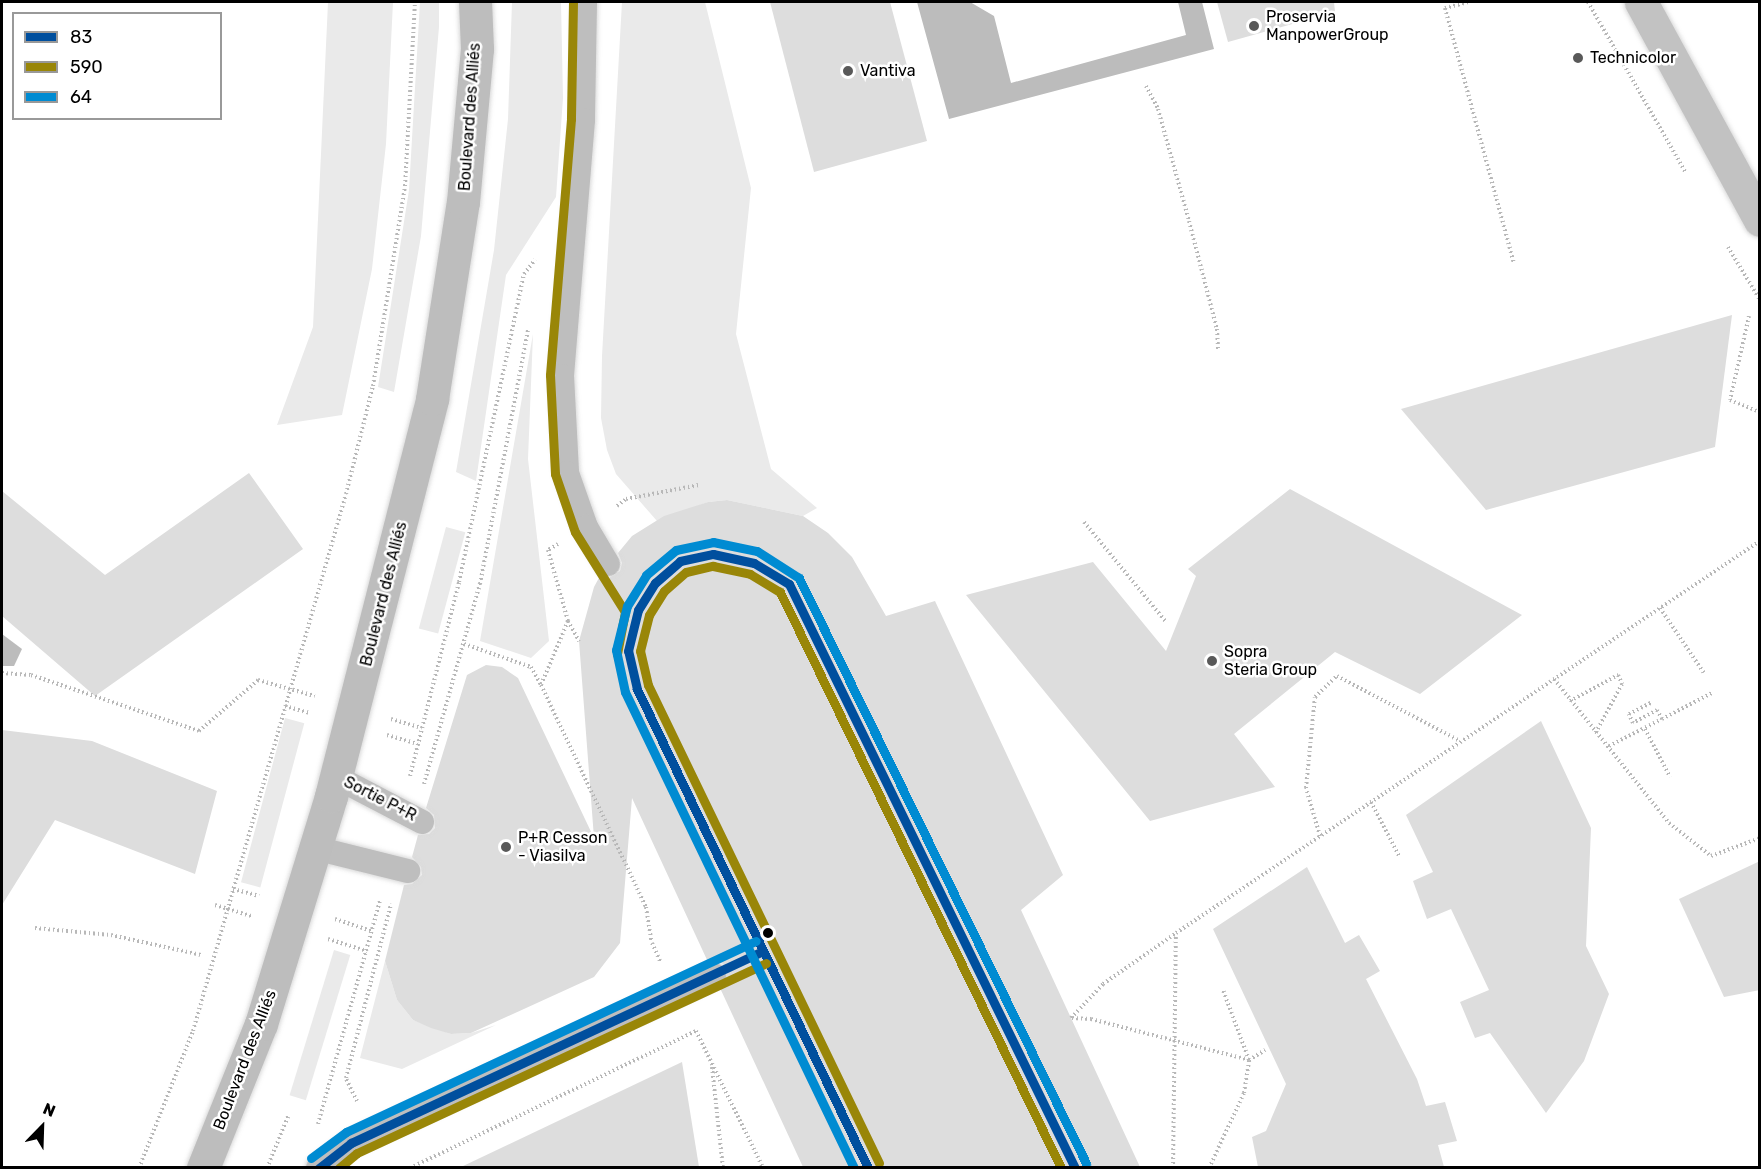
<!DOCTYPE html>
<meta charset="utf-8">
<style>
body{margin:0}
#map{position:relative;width:1761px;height:1169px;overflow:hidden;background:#fff;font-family:Rubik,sans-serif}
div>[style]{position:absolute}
.green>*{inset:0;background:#eaeaea;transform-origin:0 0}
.water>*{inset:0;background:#bcbcbc}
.building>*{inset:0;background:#ddd}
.path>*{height:4px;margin-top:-2px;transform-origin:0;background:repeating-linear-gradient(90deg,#b8b8b8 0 1.5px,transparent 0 4.5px)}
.roads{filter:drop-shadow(0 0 2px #dbdbdb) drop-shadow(0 0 2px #dbdbdb)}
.lane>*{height:24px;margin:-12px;padding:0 12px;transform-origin:12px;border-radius:12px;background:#bebebe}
.secondary>*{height:33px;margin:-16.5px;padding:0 16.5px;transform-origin:16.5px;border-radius:16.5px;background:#c2c2c2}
.primary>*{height:33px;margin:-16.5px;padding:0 16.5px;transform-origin:16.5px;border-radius:16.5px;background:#bdbdbd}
.bus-1>*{height:9px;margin:-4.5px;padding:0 4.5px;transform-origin:4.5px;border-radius:4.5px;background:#004f9e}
.bus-2>*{height:9px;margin:-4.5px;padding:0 4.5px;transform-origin:4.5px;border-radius:4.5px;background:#998608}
.bus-3>*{height:9px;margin:-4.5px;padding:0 4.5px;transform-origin:4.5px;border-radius:4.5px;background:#008bd2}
.dots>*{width:16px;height:16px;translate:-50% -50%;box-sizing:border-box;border:3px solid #fff;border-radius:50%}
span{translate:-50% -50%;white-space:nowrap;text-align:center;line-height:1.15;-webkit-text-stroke:5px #fff;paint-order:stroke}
.poi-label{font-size:16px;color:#000}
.left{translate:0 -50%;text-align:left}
.street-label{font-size:16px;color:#000}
.frame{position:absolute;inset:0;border:3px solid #000;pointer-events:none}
.legend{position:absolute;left:12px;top:12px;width:210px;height:108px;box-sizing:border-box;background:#fff;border:2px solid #999;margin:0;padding:8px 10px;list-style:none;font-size:18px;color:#000}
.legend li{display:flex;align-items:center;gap:12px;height:30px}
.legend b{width:30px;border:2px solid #999}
.north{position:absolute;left:12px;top:1097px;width:60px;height:60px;-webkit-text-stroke:4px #fff;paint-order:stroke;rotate:23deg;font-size:16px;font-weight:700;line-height:24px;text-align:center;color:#000}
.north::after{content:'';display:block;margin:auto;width:21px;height:27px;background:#000;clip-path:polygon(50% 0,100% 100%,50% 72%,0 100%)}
</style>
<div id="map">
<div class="green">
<div style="clip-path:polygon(328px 2px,393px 2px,386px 144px,372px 269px,342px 415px,277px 425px,313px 327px)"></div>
<div style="clip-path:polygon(420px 2px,439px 2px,439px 27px,421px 236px,394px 392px,378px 387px,409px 190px)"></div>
<div style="clip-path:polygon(512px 2px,561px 2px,563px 98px,556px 197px,506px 275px,476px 481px,456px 472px,494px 250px,508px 119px)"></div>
<div style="clip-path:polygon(622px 2px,705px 2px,751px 188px,736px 334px,771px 469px,817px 508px,803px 516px,727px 500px,708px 502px,657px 521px,616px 474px,607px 450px,601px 418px,602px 356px)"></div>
<div style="clip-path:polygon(533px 334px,528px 459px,549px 641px,531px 658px,480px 641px)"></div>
<div style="left:446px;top:527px;width:20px;height:105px;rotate:15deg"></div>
<div style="left:285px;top:718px;width:20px;height:170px;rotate:15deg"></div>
<div style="left:334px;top:950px;width:17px;height:152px;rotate:17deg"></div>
<div style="clip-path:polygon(385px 961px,397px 1000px,413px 1020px,451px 1034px,471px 1033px,496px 1025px,402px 1069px,360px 1058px)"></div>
</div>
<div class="water">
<div style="clip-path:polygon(917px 2px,970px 2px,994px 16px,1011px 83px,1186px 35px,1178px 2px,1202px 2px,1214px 49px,949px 119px)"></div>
<div style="clip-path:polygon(2px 634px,22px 649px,14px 666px,2px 666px)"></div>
</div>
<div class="building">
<div style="clip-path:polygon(770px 2px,890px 2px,927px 141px,814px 172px)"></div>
<div style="clip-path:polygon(1217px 2px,1334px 2px,1335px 12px,1228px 42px)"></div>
<div style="clip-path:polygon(1732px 315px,1715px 447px,1486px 510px,1401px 409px)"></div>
<div style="clip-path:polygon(249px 473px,303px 549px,95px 696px,2px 616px,2px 491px,105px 575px)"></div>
<div style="clip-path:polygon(1290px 489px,1522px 615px,1420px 694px,1335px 652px,1234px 734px,1275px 787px,1150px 821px,966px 595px,1093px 562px,1166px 651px,1196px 576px,1188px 569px)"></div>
<div style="clip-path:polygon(727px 500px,803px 516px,828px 533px,852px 557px,886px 616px,935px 601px,1063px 875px,1021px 910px,1140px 1167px,803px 1167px,720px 988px,726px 983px,727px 970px,722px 963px,708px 962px,632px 798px,620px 943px,594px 977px,471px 1033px,451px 1034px,431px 1028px,413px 1020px,397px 1000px,385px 961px,404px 885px,412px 884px,422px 875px,421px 867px,412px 857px,418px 835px,429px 834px,435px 828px,434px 815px,426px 808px,467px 675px,486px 665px,502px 667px,518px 678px,594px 838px,579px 641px,594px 587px,600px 576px,609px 578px,620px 571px,622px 563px,618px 553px,632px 536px,664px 516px,708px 502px)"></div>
<div style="clip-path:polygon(1541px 721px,1591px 828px,1586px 946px,1609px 994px,1584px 1061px,1546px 1113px,1490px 1033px,1475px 1038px,1460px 1002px,1489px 990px,1451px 909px,1427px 919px,1413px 881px,1433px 872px,1406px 815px)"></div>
<div style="clip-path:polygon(2px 730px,92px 741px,217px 791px,195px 874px,55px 820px,2px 905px)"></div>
<div style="clip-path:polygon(1760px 861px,1760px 990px,1724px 997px,1679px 899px)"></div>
<div style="clip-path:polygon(1307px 867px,1345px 943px,1359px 935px,1380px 971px,1366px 979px,1417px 1079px,1426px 1106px,1445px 1102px,1457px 1141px,1438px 1145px,1444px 1167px,1258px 1167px,1252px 1137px,1266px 1131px,1286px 1084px,1213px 929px)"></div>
<div style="clip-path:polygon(682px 1062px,699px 1167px,461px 1167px)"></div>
</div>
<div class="path">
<div style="left:1468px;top:2px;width:24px;rotate:165deg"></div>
<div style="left:1445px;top:8px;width:265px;rotate:74.9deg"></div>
<div style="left:1588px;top:2px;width:197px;rotate:60.2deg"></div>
<div style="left:1146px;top:86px;width:26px;rotate:62deg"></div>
<div style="left:1158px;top:109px;width:116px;rotate:74.5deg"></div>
<div style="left:1189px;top:221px;width:112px;rotate:75.5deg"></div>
<div style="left:1217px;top:329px;width:21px;rotate:87deg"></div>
<div style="left:1728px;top:247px;width:62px;rotate:58.9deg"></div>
<div style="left:1749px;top:316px;width:86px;rotate:102.7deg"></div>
<div style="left:1730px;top:400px;width:32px;rotate:22deg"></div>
<div style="left:617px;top:506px;width:11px;rotate:-38deg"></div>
<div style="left:626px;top:499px;width:74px;rotate:-10.9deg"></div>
<div style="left:1084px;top:522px;width:129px;rotate:50.6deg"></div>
<div style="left:558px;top:544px;width:12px;rotate:149deg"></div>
<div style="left:548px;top:550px;width:74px;rotate:74.3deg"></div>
<div style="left:568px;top:621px;width:23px;rotate:61deg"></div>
<div style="left:1660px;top:608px;width:78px;rotate:55.9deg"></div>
<div style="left:568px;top:621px;width:69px;rotate:112.9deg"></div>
<div style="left:541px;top:685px;width:246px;rotate:64.7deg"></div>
<div style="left:646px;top:907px;width:36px;rotate:81deg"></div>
<div style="left:652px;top:943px;width:20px;rotate:66deg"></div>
<div style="left:464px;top:644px;width:71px;rotate:18.9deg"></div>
<div style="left:531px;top:667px;width:21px;rotate:61deg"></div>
<div style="left:2px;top:673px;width:29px;rotate:4deg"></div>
<div style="left:31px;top:675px;width:177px;rotate:18.4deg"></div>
<div style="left:199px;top:731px;width:78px;rotate:-40.8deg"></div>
<div style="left:258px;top:680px;width:59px;rotate:15.7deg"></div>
<div style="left:1554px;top:679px;width:184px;rotate:51.4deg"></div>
<div style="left:1669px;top:823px;width:53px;rotate:38.2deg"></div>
<div style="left:1711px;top:856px;width:52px;rotate:-20.2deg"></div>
<div style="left:1570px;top:701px;width:55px;rotate:-28.4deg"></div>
<div style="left:1618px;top:675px;width:10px;rotate:66deg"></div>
<div style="left:1622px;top:684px;width:57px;rotate:118.4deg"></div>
<div style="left:285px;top:706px;width:26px;rotate:16deg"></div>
<div style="left:391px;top:719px;width:32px;rotate:16deg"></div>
<div style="left:1662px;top:719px;width:56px;rotate:-27.5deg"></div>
<div style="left:1645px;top:729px;width:54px;rotate:62.5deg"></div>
<div style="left:387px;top:735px;width:32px;rotate:16deg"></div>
<div style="left:1609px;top:746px;width:59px;rotate:-27deg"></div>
<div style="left:1662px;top:719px;width:10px;rotate:-119deg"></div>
<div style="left:1657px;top:710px;width:27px;rotate:152deg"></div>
<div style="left:1633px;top:723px;width:10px;rotate:-114deg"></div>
<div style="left:1629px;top:714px;width:25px;rotate:-27deg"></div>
<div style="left:410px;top:776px;width:200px;rotate:-75.8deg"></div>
<div style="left:459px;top:582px;width:315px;rotate:-78.1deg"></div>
<div style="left:524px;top:274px;width:18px;rotate:-52deg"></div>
<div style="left:424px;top:784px;width:208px;rotate:-74.4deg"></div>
<div style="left:480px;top:584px;width:259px;rotate:-79.3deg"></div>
<div style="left:1371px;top:802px;width:61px;rotate:62.6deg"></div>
<div style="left:1320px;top:836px;width:50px;rotate:-106.3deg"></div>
<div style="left:1306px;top:788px;width:91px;rotate:-84.4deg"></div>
<div style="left:1315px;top:697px;width:30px;rotate:-44deg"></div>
<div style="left:1337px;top:676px;width:139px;rotate:27.9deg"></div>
<div style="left:233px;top:889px;width:27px;rotate:15deg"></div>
<div style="left:215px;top:905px;width:39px;rotate:17deg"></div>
<div style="left:335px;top:919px;width:39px;rotate:18deg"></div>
<div style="left:35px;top:928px;width:76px;rotate:5.3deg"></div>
<div style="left:111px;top:935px;width:92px;rotate:12.5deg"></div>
<div style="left:328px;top:939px;width:41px;rotate:17.1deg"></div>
<div style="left:1071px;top:1018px;width:47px;rotate:-46.7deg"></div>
<div style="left:1103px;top:984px;width:89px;rotate:-34.9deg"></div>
<div style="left:1176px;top:933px;width:703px;rotate:-33.87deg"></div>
<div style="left:1072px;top:1018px;width:19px;rotate:3deg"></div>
<div style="left:1091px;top:1019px;width:163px;rotate:14.5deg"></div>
<div style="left:1249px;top:1060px;width:19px;rotate:-32deg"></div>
<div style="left:712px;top:1067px;width:102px;rotate:83.8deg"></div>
<div style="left:357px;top:1101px;width:25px;rotate:-116deg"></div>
<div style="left:346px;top:1078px;width:180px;rotate:-75.5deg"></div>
<div style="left:318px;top:1124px;width:232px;rotate:-74.5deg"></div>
<div style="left:139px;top:1168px;width:147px;rotate:-68.5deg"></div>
<div style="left:193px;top:1031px;width:558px;rotate:-74.1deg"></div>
<div style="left:346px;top:494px;width:111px;rotate:-76deg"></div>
<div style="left:373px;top:386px;width:203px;rotate:-80.9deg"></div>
<div style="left:405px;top:186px;width:184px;rotate:-86.9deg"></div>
<div style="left:267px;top:1168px;width:58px;rotate:-67.8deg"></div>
<div style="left:410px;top:1168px;width:317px;rotate:-25.6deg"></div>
<div style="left:696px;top:1031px;width:153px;rotate:63.9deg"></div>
<div style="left:1173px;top:1168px;width:234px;rotate:-89.3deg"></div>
<div style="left:1209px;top:1168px;width:83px;rotate:-65deg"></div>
<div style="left:1244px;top:1093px;width:33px;rotate:-81deg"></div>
<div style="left:1249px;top:1060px;width:75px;rotate:-110.4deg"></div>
</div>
<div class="roads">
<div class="lane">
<div style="left:585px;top:2px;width:118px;rotate:91deg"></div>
<div style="left:583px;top:120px;width:257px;rotate:94.7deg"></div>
<div style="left:562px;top:376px;width:97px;rotate:87deg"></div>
<div style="left:567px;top:473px;width:57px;rotate:70.6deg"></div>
<div style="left:586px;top:527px;width:43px;rotate:59.3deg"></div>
<div style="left:336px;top:777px;width:97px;rotate:27.6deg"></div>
<div style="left:315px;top:848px;width:96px;rotate:13.9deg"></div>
<div style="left:318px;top:1168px;width:41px;rotate:-37.1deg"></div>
<div style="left:351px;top:1143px;width:400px;rotate:-24.8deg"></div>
</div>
<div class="secondary">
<div style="left:1641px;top:2px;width:248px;rotate:61.4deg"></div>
</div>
<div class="primary">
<div style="left:203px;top:1168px;width:155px;rotate:-68.1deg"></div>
<div style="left:261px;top:1024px;width:239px;rotate:-72.9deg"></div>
<div style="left:331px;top:796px;width:410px;rotate:-75.7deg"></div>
<div style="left:432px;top:399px;width:199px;rotate:-81.1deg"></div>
<div style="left:463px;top:202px;width:154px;rotate:-84.8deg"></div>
<div style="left:477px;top:49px;width:47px;rotate:-92.4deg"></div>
</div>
</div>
<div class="bus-1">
<div style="left:319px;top:1168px;width:41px;rotate:-38deg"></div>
<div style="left:351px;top:1143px;width:452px;rotate:-25deg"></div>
<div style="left:868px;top:1168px;width:532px;rotate:-115.75deg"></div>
<div style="left:637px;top:689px;width:39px;rotate:-103deg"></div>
<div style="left:628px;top:651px;width:42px;rotate:-76.3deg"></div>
<div style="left:638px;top:610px;width:32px;rotate:-58deg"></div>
<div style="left:655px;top:583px;width:33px;rotate:-41deg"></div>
<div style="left:680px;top:561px;width:34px;rotate:-12deg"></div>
<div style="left:713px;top:554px;width:42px;rotate:12.4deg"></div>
<div style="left:754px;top:563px;width:41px;rotate:31deg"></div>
<div style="left:789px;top:584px;width:650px;rotate:63.91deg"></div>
</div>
<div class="bus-2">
<div style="left:573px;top:2px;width:117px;rotate:91deg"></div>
<div style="left:571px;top:119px;width:257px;rotate:94.7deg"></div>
<div style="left:550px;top:375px;width:99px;rotate:87.1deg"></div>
<div style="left:555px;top:474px;width:61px;rotate:71deg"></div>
<div style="left:575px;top:532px;width:94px;rotate:58deg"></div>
<div style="left:625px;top:612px;width:43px;rotate:100.8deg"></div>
<div style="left:879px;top:1163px;width:531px;rotate:-115.79deg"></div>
<div style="left:648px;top:685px;width:35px;rotate:-103deg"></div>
<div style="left:640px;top:651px;width:37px;rotate:-76deg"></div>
<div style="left:649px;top:615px;width:28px;rotate:-58deg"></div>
<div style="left:664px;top:591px;width:29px;rotate:-41deg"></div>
<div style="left:686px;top:572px;width:28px;rotate:-13deg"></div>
<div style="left:713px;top:566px;width:38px;rotate:12deg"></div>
<div style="left:750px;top:574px;width:35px;rotate:31deg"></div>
<div style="left:780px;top:592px;width:641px;rotate:63.99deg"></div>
<div style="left:339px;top:1168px;width:23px;rotate:-40deg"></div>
<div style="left:357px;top:1153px;width:451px;rotate:-24.9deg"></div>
</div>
<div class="bus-3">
<div style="left:311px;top:1158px;width:44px;rotate:-36.6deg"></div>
<div style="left:346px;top:1132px;width:452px;rotate:-25deg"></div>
<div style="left:854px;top:1168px;width:528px;rotate:-115.69deg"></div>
<div style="left:625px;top:692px;width:43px;rotate:-102.1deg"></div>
<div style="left:616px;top:650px;width:45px;rotate:-76deg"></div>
<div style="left:627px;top:606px;width:36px;rotate:-58deg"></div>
<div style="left:646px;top:575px;width:39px;rotate:-40deg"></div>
<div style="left:676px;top:550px;width:38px;rotate:-12deg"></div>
<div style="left:713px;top:542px;width:45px;rotate:11.6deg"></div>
<div style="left:757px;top:551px;width:50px;rotate:32.7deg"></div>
<div style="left:799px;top:578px;width:652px;rotate:63.87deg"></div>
</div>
<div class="dots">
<div style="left:1254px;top:26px;background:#595959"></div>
<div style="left:1578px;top:58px;background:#595959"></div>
<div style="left:848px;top:71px;background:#595959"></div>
<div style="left:1212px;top:661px;background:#595959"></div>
<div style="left:506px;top:847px;background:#595959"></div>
<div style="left:768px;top:933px;background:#000"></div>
</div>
<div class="poi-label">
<span class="left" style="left:1266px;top:26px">Proservia<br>ManpowerGroup</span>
<span class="left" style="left:1590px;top:58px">Technicolor</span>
<span class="left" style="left:860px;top:71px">Vantiva</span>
<span class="left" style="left:1224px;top:661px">Sopra<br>Steria Group</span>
<span class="left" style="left:518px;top:847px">P+R Cesson<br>- Viasilva</span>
</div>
<div class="street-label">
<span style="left:470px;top:117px;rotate:-86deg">Boulevard des Alliés</span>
<span style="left:384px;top:594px;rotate:-76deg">Boulevard des Alliés</span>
<span style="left:380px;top:799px;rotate:27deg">Sortie P+R</span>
<span style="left:245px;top:1060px;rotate:-69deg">Boulevard des Alliés</span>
</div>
<div class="frame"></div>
<ul class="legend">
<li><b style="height:8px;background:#004f9e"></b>83</li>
<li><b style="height:8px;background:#998608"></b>590</li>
<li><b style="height:8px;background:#008bd2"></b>64</li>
</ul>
<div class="north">N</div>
</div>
